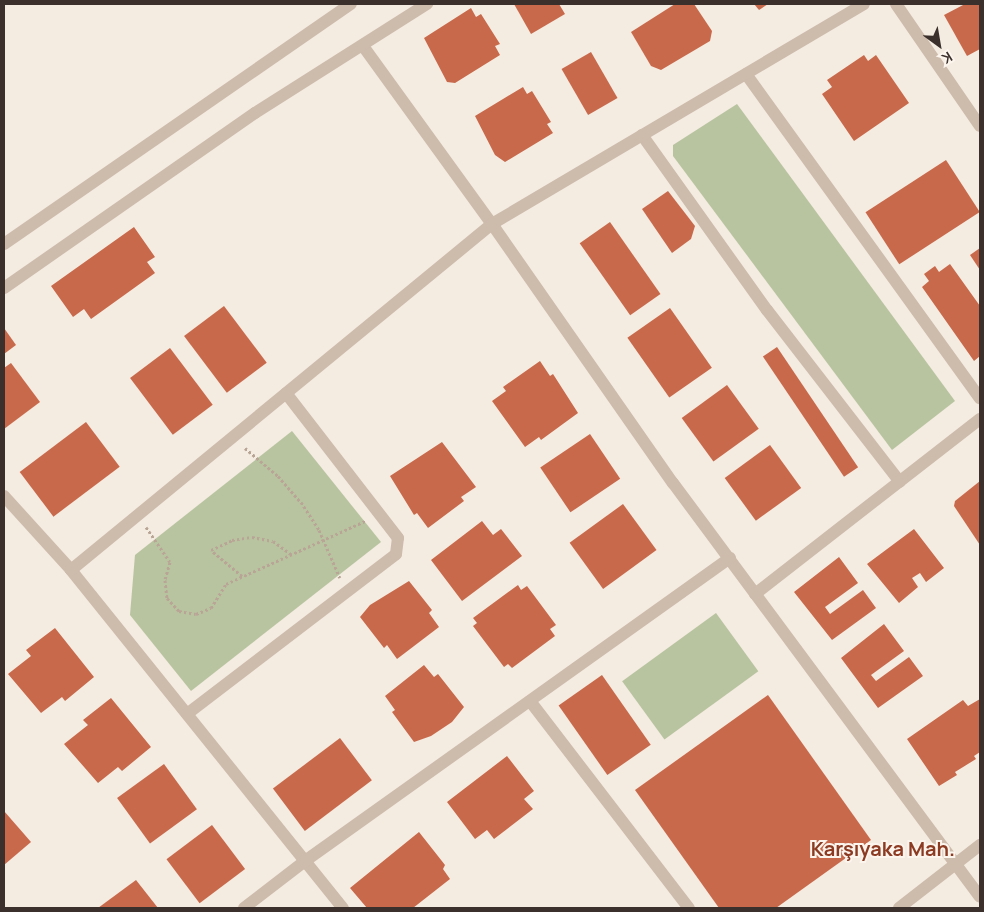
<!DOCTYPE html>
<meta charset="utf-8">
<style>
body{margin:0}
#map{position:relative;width:984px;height:912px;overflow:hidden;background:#f4ebe1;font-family:Manrope,sans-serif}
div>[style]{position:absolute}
.green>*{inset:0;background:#b8c4a0;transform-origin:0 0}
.building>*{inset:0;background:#c8694b;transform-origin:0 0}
.path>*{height:3px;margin-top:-1.5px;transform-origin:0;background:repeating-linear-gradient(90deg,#b9a596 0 2.5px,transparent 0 5px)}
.minor>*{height:12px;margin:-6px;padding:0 6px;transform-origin:6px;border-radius:6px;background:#cdbbac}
.tertiary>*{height:12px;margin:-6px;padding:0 6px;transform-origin:6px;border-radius:6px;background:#cdbbac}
span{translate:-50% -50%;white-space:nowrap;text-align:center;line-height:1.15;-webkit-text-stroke:4px #fbf5ee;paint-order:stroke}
.district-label{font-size:20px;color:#8c3b22;font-weight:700}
.frame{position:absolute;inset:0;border:5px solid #3b302b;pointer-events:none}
.north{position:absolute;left:914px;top:20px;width:50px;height:50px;-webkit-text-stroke:4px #fbf5ee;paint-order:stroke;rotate:148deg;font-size:14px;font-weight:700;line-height:20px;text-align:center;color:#3b302b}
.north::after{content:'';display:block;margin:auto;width:18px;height:22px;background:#3b302b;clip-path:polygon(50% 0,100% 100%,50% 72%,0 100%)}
</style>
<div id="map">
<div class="green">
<div style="clip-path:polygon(737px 104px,955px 401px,892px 450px,673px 156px,673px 145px)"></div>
<div style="clip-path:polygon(292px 431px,381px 542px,191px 691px,130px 615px,135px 555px)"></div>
<div style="left:716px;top:613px;width:72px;height:116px;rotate:54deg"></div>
</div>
<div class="building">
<div style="clip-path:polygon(514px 4px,559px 4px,565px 14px,531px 34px)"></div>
<div style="clip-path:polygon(675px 4px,694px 4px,712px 31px,710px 41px,661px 70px,651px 66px,631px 32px)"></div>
<div style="clip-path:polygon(754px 4px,768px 4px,759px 10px)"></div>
<div style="clip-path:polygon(965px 4px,980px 4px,980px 49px,967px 56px,944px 15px)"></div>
<div style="clip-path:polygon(471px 8px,476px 17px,481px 14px,500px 44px,495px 46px,500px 55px,455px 83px,447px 82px,424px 38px)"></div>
<div style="left:591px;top:52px;width:53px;height:34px;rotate:60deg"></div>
<div style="clip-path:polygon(864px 55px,868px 61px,876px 55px,909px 103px,854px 141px,822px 94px,832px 87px,827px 80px)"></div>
<div style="clip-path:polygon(523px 87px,527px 94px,532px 91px,551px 122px,547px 124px,553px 133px,505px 162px,495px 155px,475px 116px)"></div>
<div style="left:946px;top:160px;width:62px;height:96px;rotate:57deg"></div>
<div style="clip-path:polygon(668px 191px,695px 226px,691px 239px,672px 253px,642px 209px)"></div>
<div style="left:610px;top:222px;width:88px;height:37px;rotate:55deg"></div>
<div style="clip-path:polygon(134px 227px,155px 257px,147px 262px,155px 273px,91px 319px,84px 309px,73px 317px,51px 286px)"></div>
<div style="clip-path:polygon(980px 248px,980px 270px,970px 255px)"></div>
<div style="clip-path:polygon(950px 264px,980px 306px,980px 356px,974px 361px,922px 287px,929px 281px,924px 274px,935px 266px,939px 272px)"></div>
<div style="left:224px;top:306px;width:71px;height:50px;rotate:53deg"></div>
<div style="left:670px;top:308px;width:73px;height:52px;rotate:55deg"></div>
<div style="clip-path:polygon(4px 328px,16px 345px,4px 354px)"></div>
<div style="left:777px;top:347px;width:145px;height:17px;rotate:56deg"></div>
<div style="left:170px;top:348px;width:71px;height:50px;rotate:53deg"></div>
<div style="clip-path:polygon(540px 361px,550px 376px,553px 374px,578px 413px,541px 440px,539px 437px,525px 447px,492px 401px,506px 391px,503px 387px)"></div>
<div style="clip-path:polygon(11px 363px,40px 402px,4px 429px,4px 368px)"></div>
<div style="left:727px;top:385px;width:54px;height:56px;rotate:54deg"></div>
<div style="left:86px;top:422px;width:56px;height:83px;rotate:53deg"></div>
<div style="left:590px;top:434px;width:54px;height:60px;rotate:56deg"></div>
<div style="clip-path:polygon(442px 442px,476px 487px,461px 497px,464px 501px,428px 528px,417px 513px,414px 515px,390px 476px)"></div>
<div style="left:770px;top:445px;width:53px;height:56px;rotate:54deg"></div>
<div style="clip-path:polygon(980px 481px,980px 545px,954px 506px,955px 501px)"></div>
<div style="left:623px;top:504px;width:57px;height:66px;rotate:54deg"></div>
<div style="clip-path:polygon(482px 521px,493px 535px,501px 529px,522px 556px,462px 601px,431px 560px)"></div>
<div style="clip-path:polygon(914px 529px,944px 568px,926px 582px,920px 573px,912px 578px,918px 587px,899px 603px,867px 564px)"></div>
<div style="clip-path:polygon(839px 557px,858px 583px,825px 607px,830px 614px,863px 590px,876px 608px,832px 640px,794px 592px)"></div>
<div style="clip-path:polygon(409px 581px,432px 610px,429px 613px,439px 627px,397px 659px,387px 645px,384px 648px,360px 617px,370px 605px)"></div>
<div style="clip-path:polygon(518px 585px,521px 590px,527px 586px,556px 625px,550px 629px,555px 636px,512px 668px,508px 664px,504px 667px,473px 626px,477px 623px,473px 618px)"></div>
<div style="clip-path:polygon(884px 624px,904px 651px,871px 675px,876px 681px,909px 657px,923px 676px,878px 708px,841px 658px)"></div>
<div style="clip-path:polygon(55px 628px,94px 677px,65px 701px,62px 697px,41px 713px,8px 674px,31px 656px,26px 650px)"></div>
<div style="clip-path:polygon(424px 665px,434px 677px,438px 674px,464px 707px,452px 722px,431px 736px,414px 742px,392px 712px,395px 710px,385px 696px)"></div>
<div style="left:602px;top:675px;width:85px;height:53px;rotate:55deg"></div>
<div style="clip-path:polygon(768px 695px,871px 840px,776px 908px,719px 908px,635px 790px)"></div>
<div style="clip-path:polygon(111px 698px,151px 747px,122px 771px,118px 767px,98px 783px,64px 744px,88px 725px,83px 720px)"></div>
<div style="clip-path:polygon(980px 699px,980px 752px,974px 756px,976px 759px,955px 772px,957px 775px,939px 786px,907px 739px,963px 700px,968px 706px)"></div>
<div style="left:340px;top:738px;width:53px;height:84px;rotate:53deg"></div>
<div style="clip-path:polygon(507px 756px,534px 791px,524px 799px,533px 809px,494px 839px,487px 830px,475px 839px,447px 802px)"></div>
<div style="left:164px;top:764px;width:56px;height:58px;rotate:54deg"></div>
<div style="clip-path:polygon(4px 811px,31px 842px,4px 865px)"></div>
<div style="left:212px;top:825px;width:55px;height:57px;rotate:53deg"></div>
<div style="clip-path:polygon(419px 832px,445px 865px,443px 869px,450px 879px,413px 908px,367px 908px,350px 888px)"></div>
<div style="clip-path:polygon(136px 880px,158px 908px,98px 908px)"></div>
</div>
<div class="path">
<div style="left:245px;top:448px;width:43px;rotate:40.3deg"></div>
<div style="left:278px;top:476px;width:35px;rotate:49deg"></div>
<div style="left:301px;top:502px;width:33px;rotate:57deg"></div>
<div style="left:319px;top:530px;width:52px;rotate:66.4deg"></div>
<div style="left:146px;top:527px;width:42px;rotate:55.6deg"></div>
<div style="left:170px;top:562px;width:19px;rotate:106deg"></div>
<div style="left:165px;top:580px;width:18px;rotate:84deg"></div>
<div style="left:167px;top:598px;width:18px;rotate:47deg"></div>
<div style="left:179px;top:611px;width:17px;rotate:10deg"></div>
<div style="left:196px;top:614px;width:16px;rotate:-22deg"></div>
<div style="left:211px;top:608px;width:28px;rotate:-58deg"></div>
<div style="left:226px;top:584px;width:153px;rotate:-24.4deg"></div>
<div style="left:242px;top:576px;width:40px;rotate:-140deg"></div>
<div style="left:211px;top:550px;width:23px;rotate:-25deg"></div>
<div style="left:232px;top:540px;width:20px;rotate:-9deg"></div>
<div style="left:252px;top:537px;width:21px;rotate:11deg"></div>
<div style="left:273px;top:541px;width:22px;rotate:36deg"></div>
</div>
<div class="minor">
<div style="left:896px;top:4px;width:148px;rotate:55.5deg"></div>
<div style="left:363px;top:46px;width:220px;rotate:54.1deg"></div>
<div style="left:492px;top:224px;width:316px;rotate:55.1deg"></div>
<div style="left:673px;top:483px;width:515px;rotate:53.44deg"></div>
<div style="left:746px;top:74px;width:400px;rotate:54.2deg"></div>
<div style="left:642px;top:135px;width:215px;rotate:54.5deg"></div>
<div style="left:767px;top:310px;width:217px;rotate:52.3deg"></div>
<div style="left:4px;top:496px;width:100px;rotate:47.8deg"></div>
<div style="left:71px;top:570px;width:434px;rotate:51.2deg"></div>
<div style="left:71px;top:570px;width:545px;rotate:-39.42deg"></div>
<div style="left:492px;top:224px;width:432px;rotate:-30.6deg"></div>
<div style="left:755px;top:594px;width:285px;rotate:-37.9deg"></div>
<div style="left:530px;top:701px;width:261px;rotate:52.5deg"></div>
<div style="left:187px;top:714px;width:263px;rotate:-37.4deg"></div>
<div style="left:396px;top:554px;width:16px;rotate:-83deg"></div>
<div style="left:398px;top:538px;width:183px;rotate:-127.7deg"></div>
<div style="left:244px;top:908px;width:77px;rotate:-37.6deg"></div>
<div style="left:305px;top:861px;width:522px;rotate:-35.49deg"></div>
</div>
<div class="tertiary">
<div style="left:4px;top:244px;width:422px;rotate:-34.7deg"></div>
<div style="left:4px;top:288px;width:306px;rotate:-34.9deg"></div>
<div style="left:255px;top:113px;width:204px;rotate:-32.4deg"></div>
<div style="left:899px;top:908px;width:103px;rotate:-37.9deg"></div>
</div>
<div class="district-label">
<span style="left:883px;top:848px">Karşıyaka Mah.</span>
</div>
<div class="frame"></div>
<div class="north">K</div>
</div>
